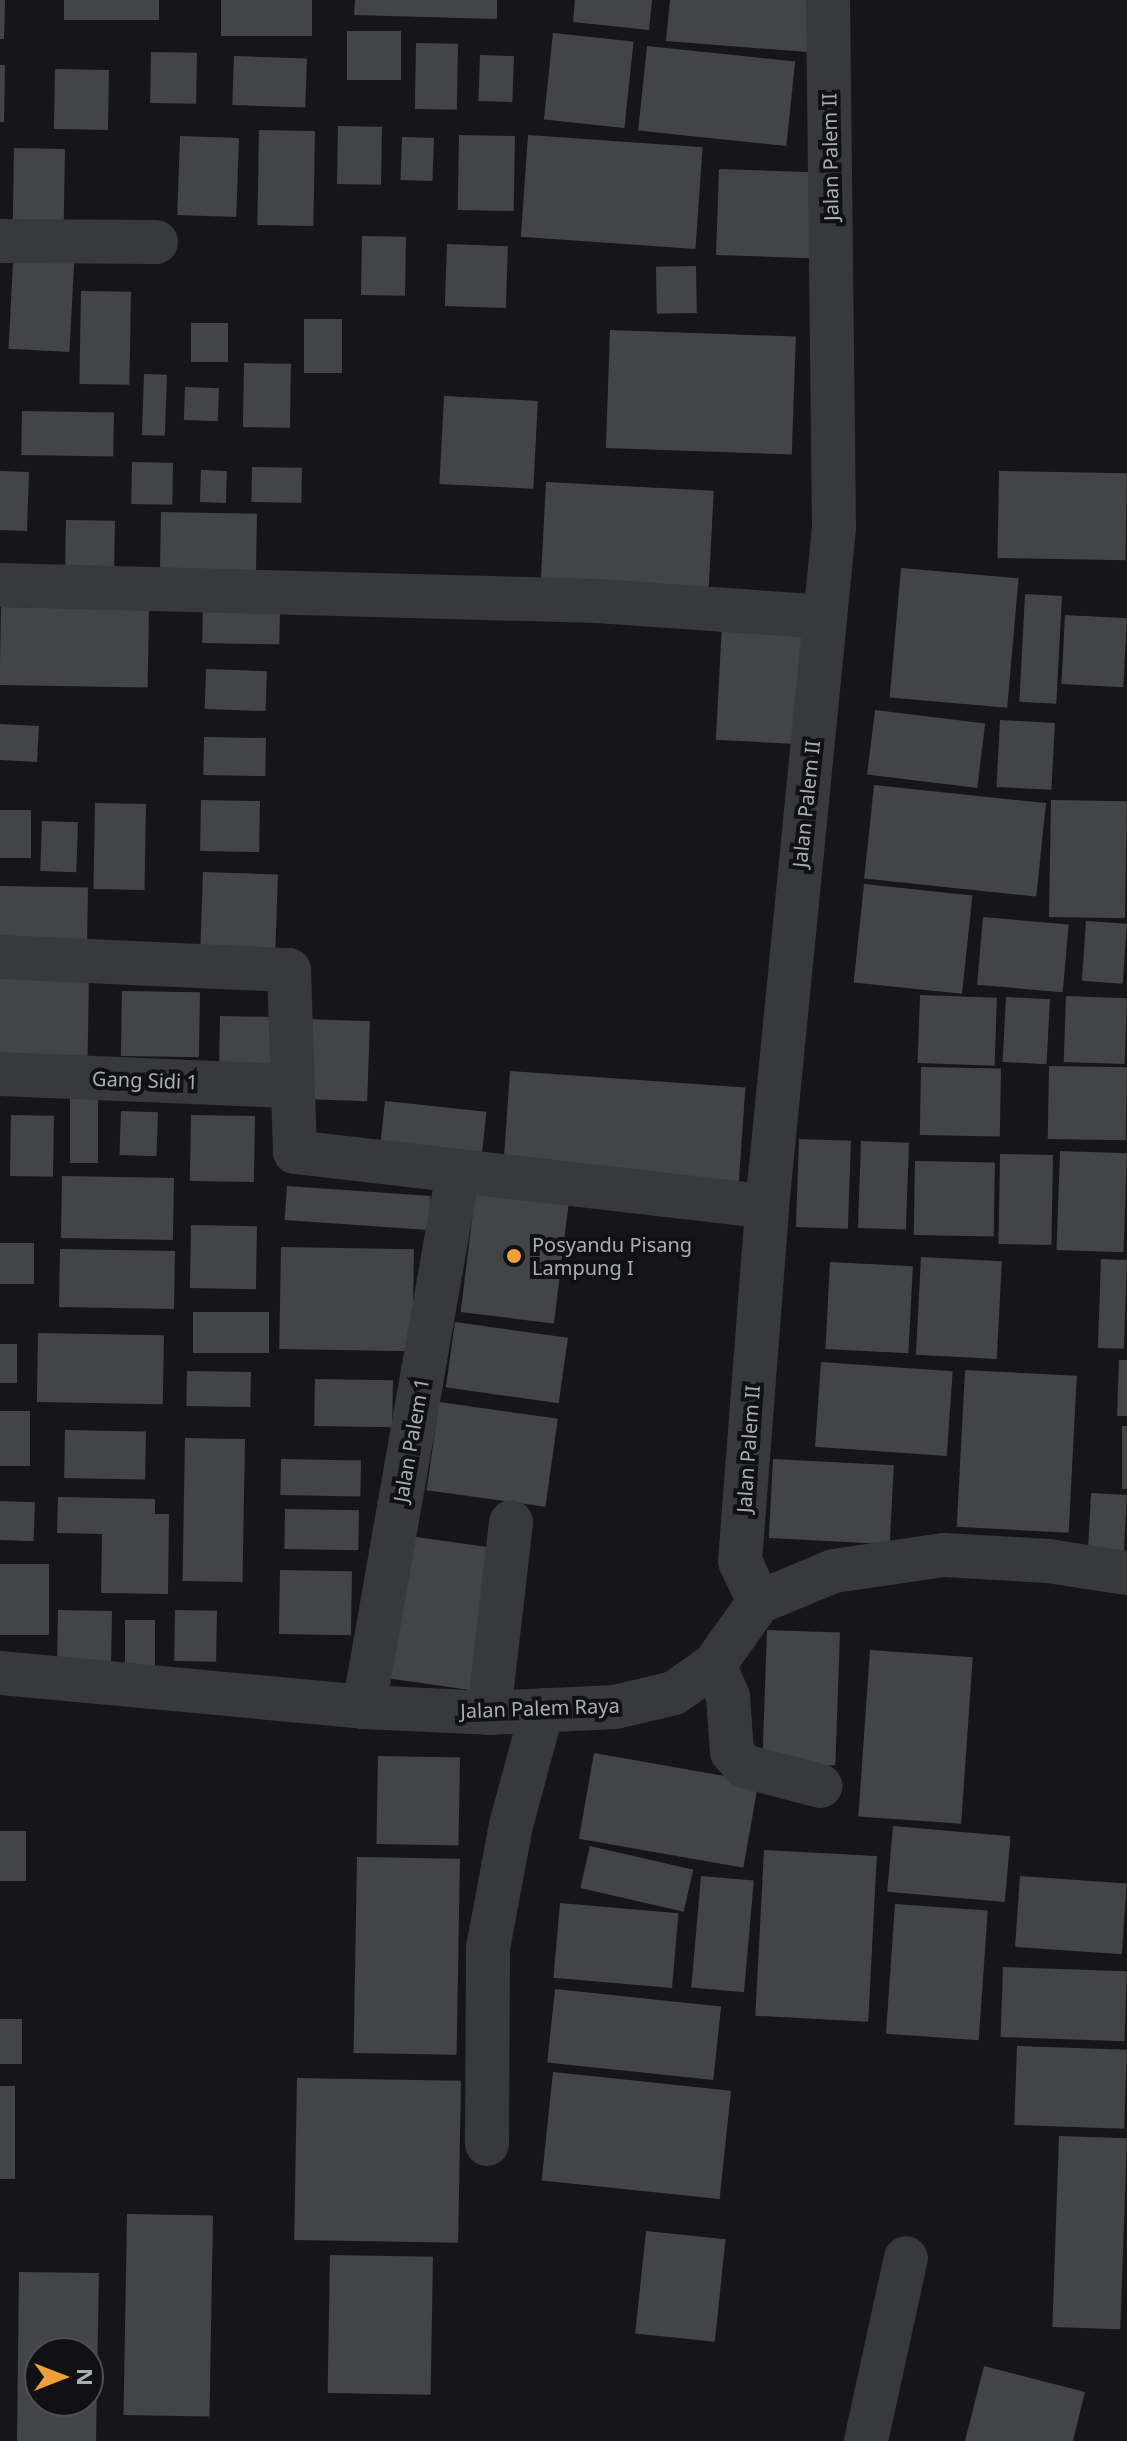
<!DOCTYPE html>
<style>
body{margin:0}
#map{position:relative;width:1127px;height:2441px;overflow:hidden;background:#161618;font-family:"Noto Sans",sans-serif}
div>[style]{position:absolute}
.building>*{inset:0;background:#424448;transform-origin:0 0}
.minor>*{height:44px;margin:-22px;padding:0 22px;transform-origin:22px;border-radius:22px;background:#37393d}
.tertiary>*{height:44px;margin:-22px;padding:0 22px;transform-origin:22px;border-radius:22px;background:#37393d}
.dots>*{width:22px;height:22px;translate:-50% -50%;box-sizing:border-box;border:4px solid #111113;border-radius:50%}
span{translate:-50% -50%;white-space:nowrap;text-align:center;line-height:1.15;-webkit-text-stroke:8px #111113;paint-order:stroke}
.street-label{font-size:20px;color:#a8aeb8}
.poi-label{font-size:20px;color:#a8aeb8}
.left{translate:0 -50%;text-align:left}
.north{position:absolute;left:24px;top:2337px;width:80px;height:80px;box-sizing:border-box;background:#111113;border:2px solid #4d5055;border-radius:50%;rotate:90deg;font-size:22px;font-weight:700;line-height:32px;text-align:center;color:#a8aeb8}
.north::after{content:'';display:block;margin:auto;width:28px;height:36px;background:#efa038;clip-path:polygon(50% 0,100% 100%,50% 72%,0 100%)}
</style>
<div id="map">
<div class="building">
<div style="clip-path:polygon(0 0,5px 0,4px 39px,0 39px)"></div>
<div style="left:64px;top:0;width:95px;height:20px"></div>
<div style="left:221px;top:0;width:91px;height:36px"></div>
<div style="clip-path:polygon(355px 0,497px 0,497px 19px,354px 15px)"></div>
<div style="clip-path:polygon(575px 0,652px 0,649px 30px,573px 22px)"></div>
<div style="clip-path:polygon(670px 0,811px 0,807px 52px,666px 41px)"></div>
<div style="left:347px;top:31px;width:54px;height:49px"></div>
<div style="left:553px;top:33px;width:81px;height:87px;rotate:6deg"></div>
<div style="left:416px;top:43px;width:42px;height:66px;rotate:1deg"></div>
<div style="left:647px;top:46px;width:149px;height:85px;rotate:6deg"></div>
<div style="left:151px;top:52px;width:46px;height:51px;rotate:1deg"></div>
<div style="left:480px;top:55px;width:34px;height:46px;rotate:2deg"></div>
<div style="left:234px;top:56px;width:73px;height:49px;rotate:2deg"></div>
<div style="clip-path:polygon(0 65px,5px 65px,4px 122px,0 122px)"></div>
<div style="left:55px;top:69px;width:54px;height:60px;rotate:1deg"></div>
<div style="left:338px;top:126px;width:44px;height:58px;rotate:1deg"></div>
<div style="left:259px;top:130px;width:56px;height:95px;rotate:1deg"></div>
<div style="left:459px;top:135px;width:56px;height:75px;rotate:1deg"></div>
<div style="left:528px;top:135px;width:175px;height:102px;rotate:4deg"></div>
<div style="left:180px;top:136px;width:59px;height:79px;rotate:2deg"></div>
<div style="left:402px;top:137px;width:32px;height:43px;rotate:2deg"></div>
<div style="left:14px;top:148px;width:51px;height:90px;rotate:1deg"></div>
<div style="left:719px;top:169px;width:100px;height:86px;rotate:2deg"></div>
<div style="left:362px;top:236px;width:44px;height:59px;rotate:1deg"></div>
<div style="left:14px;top:244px;width:61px;height:105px;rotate:3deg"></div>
<div style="left:447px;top:244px;width:61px;height:62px;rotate:2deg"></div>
<div style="left:696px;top:266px;width:47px;height:40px;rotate:89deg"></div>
<div style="left:81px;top:291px;width:50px;height:93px;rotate:1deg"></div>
<div style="left:304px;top:319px;width:38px;height:54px"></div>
<div style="left:191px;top:323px;width:37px;height:39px"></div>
<div style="left:610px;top:330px;width:186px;height:118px;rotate:2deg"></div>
<div style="left:244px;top:363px;width:47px;height:64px;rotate:1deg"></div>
<div style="left:144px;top:374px;width:23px;height:61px;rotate:2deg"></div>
<div style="left:185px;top:387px;width:34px;height:33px;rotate:2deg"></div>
<div style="left:444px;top:396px;width:94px;height:88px;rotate:3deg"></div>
<div style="left:22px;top:411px;width:92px;height:44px;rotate:1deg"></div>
<div style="left:132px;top:462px;width:41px;height:42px;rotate:1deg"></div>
<div style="left:252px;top:467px;width:50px;height:35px;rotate:1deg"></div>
<div style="left:201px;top:470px;width:26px;height:32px;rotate:2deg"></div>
<div style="left:0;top:471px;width:29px;height:59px;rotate:2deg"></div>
<div style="left:999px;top:471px;width:128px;height:87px;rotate:1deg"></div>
<div style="left:546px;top:482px;width:168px;height:106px;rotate:3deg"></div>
<div style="left:161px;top:512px;width:96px;height:68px;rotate:1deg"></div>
<div style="left:66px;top:520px;width:49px;height:53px;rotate:1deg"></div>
<div style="left:901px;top:568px;width:118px;height:130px;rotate:5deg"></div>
<div style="left:1025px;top:594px;width:37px;height:108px;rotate:3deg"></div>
<div style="left:203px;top:604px;width:77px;height:39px;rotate:1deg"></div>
<div style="left:1px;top:607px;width:148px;height:78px;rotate:1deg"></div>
<div style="left:1065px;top:615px;width:62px;height:69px;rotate:3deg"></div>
<div style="left:722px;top:623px;width:89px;height:117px;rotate:3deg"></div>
<div style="left:206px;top:669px;width:61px;height:40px;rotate:2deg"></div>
<div style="left:875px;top:710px;width:111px;height:65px;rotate:7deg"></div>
<div style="left:1000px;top:720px;width:55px;height:67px;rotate:3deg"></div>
<div style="left:0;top:724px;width:39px;height:36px;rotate:3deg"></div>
<div style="left:204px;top:737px;width:62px;height:38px;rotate:1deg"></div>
<div style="left:874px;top:785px;width:173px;height:94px;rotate:6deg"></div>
<div style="left:201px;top:800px;width:59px;height:51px;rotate:1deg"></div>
<div style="left:1051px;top:800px;width:76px;height:117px;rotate:1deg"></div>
<div style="left:95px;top:803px;width:51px;height:86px;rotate:1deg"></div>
<div style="left:0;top:810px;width:31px;height:48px"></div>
<div style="left:42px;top:821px;width:36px;height:50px;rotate:2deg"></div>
<div style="left:203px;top:872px;width:75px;height:76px;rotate:2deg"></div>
<div style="left:864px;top:884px;width:109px;height:99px;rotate:6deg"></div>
<div style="left:0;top:886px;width:88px;height:58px;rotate:1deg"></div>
<div style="left:983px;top:917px;width:86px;height:68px;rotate:5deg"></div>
<div style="left:1086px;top:921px;width:41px;height:60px;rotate:4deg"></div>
<div style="left:0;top:975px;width:89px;height:90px;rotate:1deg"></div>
<div style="left:122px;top:991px;width:78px;height:65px;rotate:1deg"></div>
<div style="left:920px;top:995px;width:77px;height:68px;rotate:2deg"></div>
<div style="left:1066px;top:996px;width:61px;height:66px;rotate:2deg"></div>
<div style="left:1006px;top:997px;width:44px;height:65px;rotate:3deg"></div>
<div style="left:220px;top:1016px;width:51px;height:52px;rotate:1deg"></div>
<div style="left:307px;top:1019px;width:63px;height:80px;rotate:2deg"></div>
<div style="left:1049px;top:1066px;width:78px;height:73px;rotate:1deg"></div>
<div style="left:921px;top:1067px;width:80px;height:68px;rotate:1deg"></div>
<div style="left:510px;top:1071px;width:236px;height:96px;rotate:4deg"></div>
<div style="left:70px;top:1097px;width:28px;height:66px"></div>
<div style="left:385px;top:1101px;width:102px;height:54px;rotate:6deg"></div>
<div style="left:121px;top:1111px;width:37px;height:44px;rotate:2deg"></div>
<div style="left:11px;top:1115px;width:43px;height:61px;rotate:1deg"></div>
<div style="left:191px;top:1115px;width:64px;height:66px;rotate:1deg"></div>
<div style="left:799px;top:1139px;width:52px;height:88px;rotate:2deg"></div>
<div style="left:861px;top:1141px;width:48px;height:87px;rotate:2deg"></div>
<div style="left:1060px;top:1151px;width:67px;height:99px;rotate:2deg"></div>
<div style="left:1000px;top:1154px;width:53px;height:90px;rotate:1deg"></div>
<div style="left:915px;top:1161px;width:80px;height:74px;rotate:1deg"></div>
<div style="left:62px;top:1176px;width:112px;height:62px;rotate:1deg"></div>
<div style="left:287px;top:1186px;width:144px;height:34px;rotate:4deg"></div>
<div style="left:476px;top:1187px;width:94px;height:126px;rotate:7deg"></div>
<div style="left:191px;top:1225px;width:66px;height:63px;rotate:1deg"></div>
<div style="left:0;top:1243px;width:34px;height:41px"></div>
<div style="left:281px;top:1247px;width:133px;height:102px;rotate:1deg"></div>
<div style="left:60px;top:1249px;width:115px;height:58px;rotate:1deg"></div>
<div style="left:921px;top:1257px;width:81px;height:98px;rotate:3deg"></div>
<div style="left:1101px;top:1259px;width:26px;height:89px;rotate:2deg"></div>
<div style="left:830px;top:1262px;width:83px;height:87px;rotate:3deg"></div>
<div style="left:193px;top:1312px;width:76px;height:41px"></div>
<div style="left:455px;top:1322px;width:114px;height:66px;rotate:8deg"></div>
<div style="left:38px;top:1333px;width:126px;height:69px;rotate:1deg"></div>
<div style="left:0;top:1344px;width:17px;height:39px"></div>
<div style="clip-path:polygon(1119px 1360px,1127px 1360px,1127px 1416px,1117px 1416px)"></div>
<div style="left:821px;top:1362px;width:132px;height:85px;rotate:4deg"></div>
<div style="left:965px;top:1370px;width:112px;height:157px;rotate:3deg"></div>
<div style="left:187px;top:1371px;width:64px;height:35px;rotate:1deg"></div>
<div style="left:315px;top:1379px;width:78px;height:47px;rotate:1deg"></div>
<div style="left:439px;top:1402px;width:120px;height:89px;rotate:8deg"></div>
<div style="left:0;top:1411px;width:30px;height:55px"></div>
<div style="left:1122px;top:1426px;width:5px;height:63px"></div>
<div style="left:65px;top:1430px;width:81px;height:48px;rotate:1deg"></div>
<div style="left:185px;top:1438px;width:60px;height:143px;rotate:1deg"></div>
<div style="left:281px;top:1459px;width:80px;height:36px;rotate:1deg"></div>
<div style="left:773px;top:1459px;width:121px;height:79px;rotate:3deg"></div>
<div style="left:1091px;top:1493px;width:36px;height:64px;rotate:3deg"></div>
<div style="clip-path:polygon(58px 1497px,155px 1499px,155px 1514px,169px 1514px,168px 1594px,101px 1593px,102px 1534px,57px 1533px)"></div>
<div style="left:0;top:1501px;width:35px;height:39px;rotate:2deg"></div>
<div style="left:285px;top:1509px;width:74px;height:40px;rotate:1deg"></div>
<div style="left:402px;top:1535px;width:102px;height:144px;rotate:8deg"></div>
<div style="left:0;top:1564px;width:49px;height:71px"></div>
<div style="left:280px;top:1570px;width:72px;height:64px;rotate:1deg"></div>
<div style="left:58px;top:1610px;width:54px;height:57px;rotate:1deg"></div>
<div style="left:175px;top:1610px;width:42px;height:51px;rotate:1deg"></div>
<div style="left:125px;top:1620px;width:30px;height:47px"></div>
<div style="left:767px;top:1630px;width:73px;height:133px;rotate:2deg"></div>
<div style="left:870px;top:1650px;width:103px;height:167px;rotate:4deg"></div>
<div style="left:594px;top:1753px;width:167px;height:87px;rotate:10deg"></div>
<div style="left:378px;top:1756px;width:82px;height:88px;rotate:1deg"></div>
<div style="left:893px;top:1826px;width:118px;height:66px;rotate:5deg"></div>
<div style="left:0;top:1831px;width:26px;height:50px"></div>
<div style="left:590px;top:1846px;width:106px;height:43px;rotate:13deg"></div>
<div style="left:764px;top:1850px;width:113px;height:166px;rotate:3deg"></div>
<div style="left:357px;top:1857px;width:103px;height:196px;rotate:1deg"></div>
<div style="left:701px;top:1876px;width:53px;height:112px;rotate:5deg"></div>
<div style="left:1020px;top:1876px;width:107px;height:71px;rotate:4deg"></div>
<div style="left:560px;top:1903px;width:119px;height:75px;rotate:5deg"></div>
<div style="left:895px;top:1904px;width:93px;height:130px;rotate:4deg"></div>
<div style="left:1003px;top:1967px;width:124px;height:70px;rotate:2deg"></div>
<div style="left:555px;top:1989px;width:167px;height:74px;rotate:6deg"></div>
<div style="left:0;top:2019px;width:22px;height:45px"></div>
<div style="left:1017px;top:2046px;width:110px;height:79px;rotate:2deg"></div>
<div style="left:553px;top:2072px;width:179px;height:109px;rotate:6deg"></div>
<div style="left:297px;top:2078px;width:164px;height:162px;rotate:1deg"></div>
<div style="left:0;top:2086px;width:15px;height:93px"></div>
<div style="left:1059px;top:2136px;width:68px;height:191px;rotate:2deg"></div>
<div style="left:127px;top:2214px;width:86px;height:201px;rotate:1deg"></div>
<div style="left:646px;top:2231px;width:80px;height:103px;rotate:6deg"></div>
<div style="left:330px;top:2255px;width:103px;height:138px;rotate:1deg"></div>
<div style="clip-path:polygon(evenodd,19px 2272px,99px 2273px,96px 2441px,17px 2441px,19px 2272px,40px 2353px,88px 2353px,88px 2401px,40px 2401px,40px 2353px)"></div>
<div style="clip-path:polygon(984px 2366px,1085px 2392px,1073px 2441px,965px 2441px)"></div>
</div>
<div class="minor">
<div style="left:0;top:241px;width:156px;rotate:0.4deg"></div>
<div style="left:0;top:585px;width:598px;rotate:1.53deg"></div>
<div style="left:598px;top:601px;width:227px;rotate:4deg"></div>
<div style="left:0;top:957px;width:289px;rotate:2.6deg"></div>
<div style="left:289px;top:970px;width:182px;rotate:88.1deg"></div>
<div style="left:295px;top:1152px;width:475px;rotate:6.6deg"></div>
<div style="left:0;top:1074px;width:291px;rotate:2.4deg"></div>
<div style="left:759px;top:1602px;width:45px;rotate:-114.9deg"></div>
<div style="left:740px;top:1561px;width:355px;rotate:-85.6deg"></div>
<div style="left:767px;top:1207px;width:683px;rotate:-84.37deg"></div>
<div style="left:834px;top:527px;width:527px;rotate:-90.65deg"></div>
<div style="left:714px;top:1665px;width:35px;rotate:66deg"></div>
<div style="left:728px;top:1697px;width:55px;rotate:85.8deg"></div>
<div style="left:732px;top:1752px;width:18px;rotate:49deg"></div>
<div style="left:744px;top:1766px;width:79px;rotate:14.7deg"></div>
<div style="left:364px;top:1707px;width:543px;rotate:-80.03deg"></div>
<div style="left:489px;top:1713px;width:192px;rotate:-83.4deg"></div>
<div style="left:487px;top:2144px;width:196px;rotate:-89.7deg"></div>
<div style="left:488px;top:1948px;width:125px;rotate:-79.4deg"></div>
<div style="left:511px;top:1825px;width:119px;rotate:-74.9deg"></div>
<div style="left:866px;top:2441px;width:187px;rotate:-77.7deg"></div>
</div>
<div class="tertiary">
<div style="left:0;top:1673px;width:366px;rotate:5.3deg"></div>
<div style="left:364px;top:1707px;width:125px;rotate:2.7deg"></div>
<div style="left:489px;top:1713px;width:126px;rotate:-2.7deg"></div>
<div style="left:615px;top:1707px;width:61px;rotate:-13.3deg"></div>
<div style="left:674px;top:1693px;width:49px;rotate:-35deg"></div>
<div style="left:714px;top:1665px;width:77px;rotate:-54.5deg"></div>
<div style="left:759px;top:1602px;width:81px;rotate:-22.5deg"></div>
<div style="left:834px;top:1571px;width:111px;rotate:-8.3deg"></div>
<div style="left:944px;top:1555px;width:104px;rotate:3.3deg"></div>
<div style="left:1048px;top:1561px;width:80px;rotate:8.6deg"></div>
</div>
<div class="dots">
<div style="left:514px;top:1256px;background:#efa038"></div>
</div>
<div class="street-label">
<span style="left:830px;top:157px;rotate:-91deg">Jalan Palem II</span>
<span style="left:806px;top:804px;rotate:-84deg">Jalan Palem II</span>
<span style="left:145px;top:1080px;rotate:2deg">Gang Sidi 1</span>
<span style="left:411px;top:1440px;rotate:-80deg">Jalan Palem 1</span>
<span style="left:748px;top:1449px;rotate:-86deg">Jalan Palem II</span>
<span style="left:540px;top:1708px;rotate:-2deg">Jalan Palem Raya</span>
</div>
<div class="poi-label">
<span class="left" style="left:532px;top:1256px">Posyandu Pisang<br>Lampung I</span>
</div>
<div class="north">N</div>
</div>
